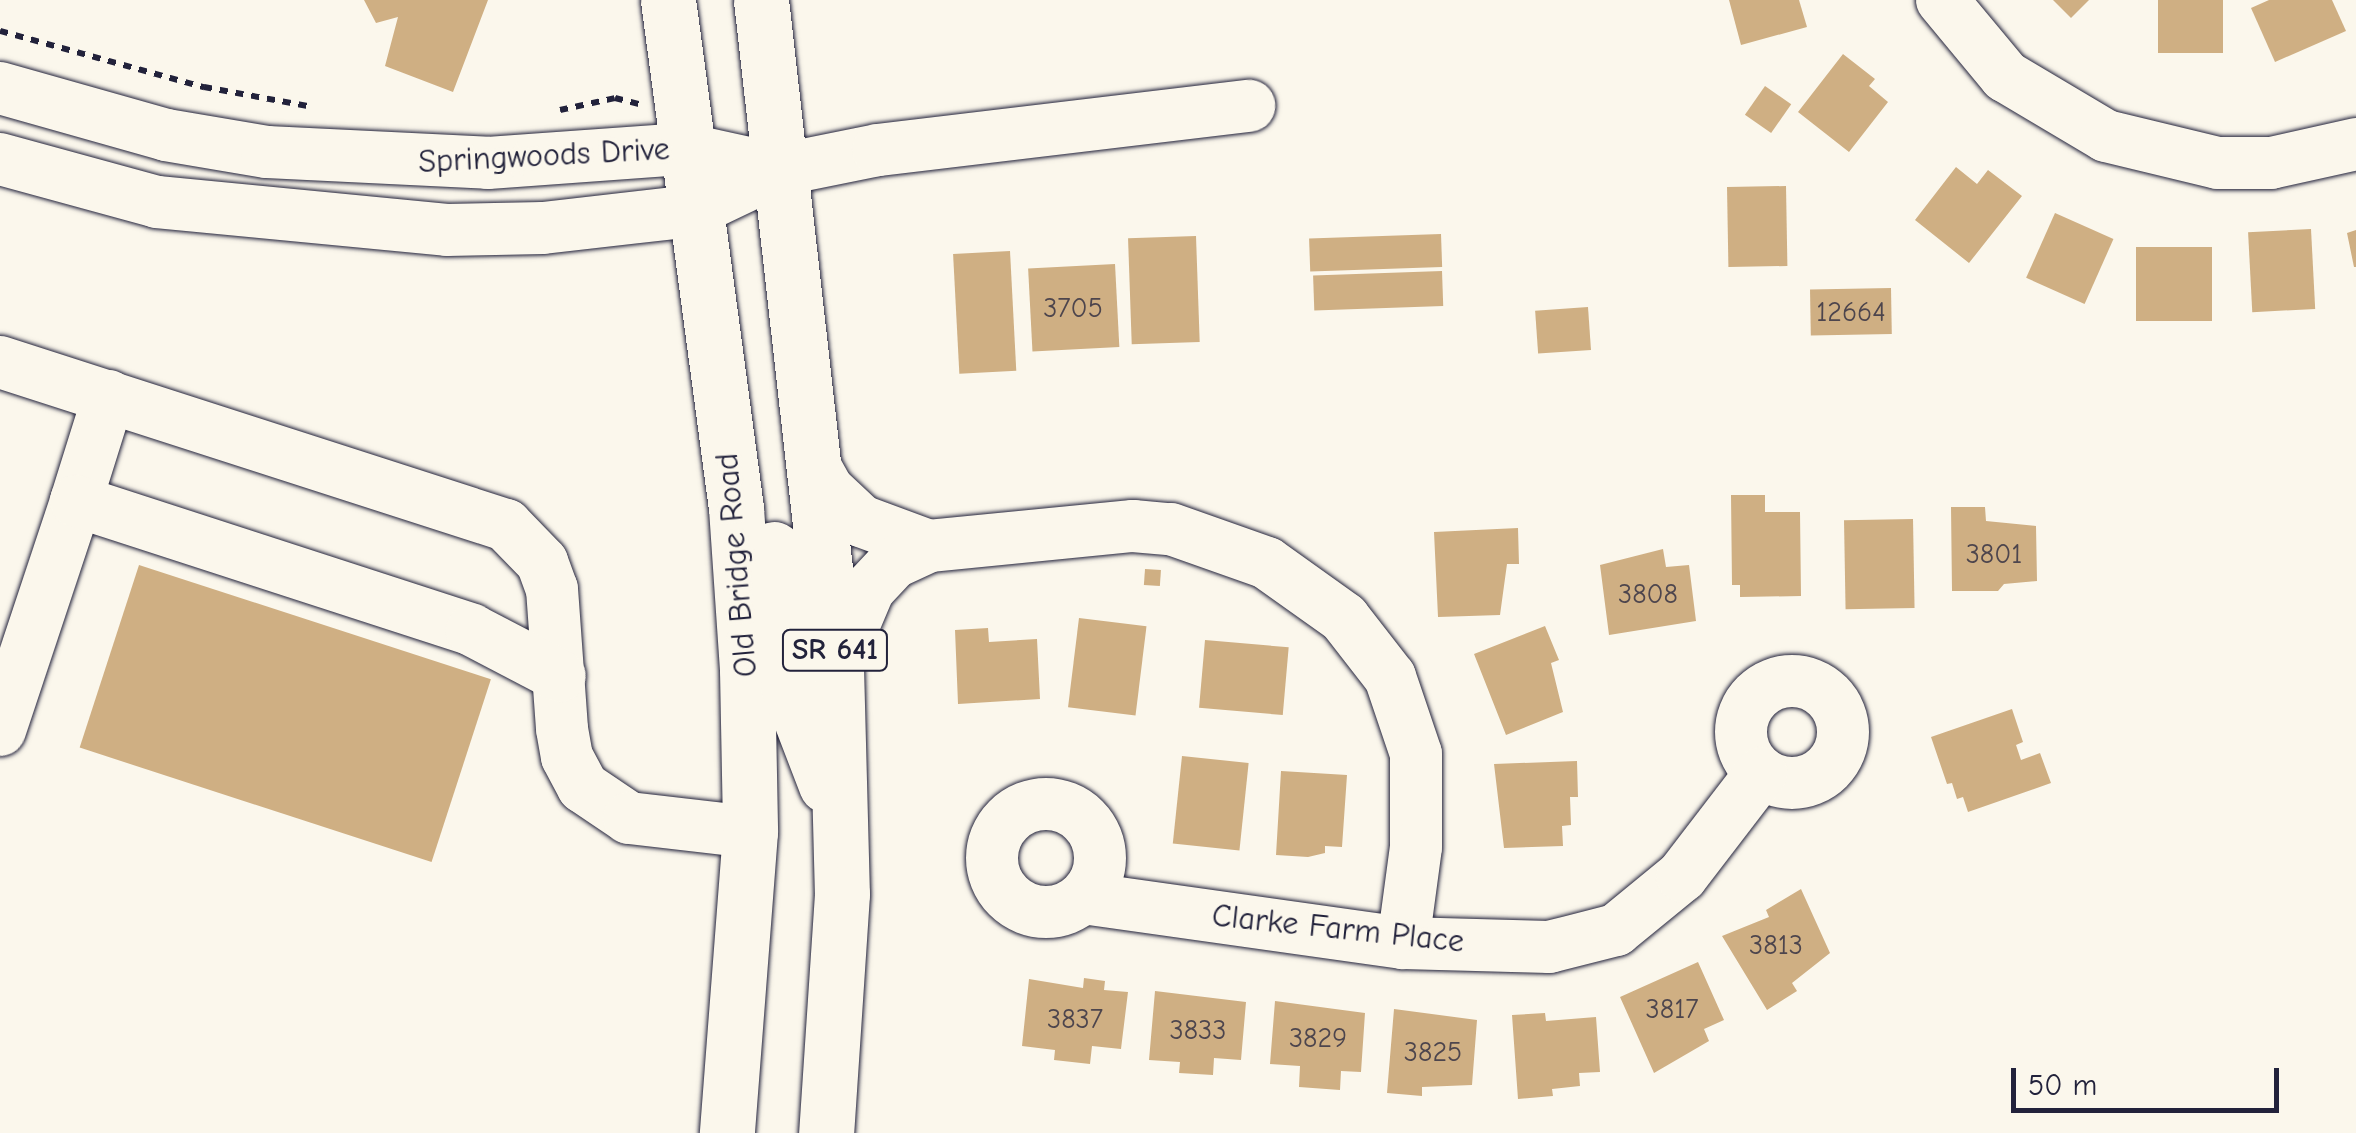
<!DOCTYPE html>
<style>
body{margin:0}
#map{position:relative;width:2356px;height:1133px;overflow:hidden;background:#fbf7ec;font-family:"Comic Neue",sans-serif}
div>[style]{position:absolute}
.building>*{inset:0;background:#cfaf83;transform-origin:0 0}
.path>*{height:6px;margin-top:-3px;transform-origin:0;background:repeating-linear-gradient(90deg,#22223b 0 8px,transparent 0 16px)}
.roads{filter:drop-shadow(0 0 2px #22223b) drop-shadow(0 0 2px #22223b)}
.minor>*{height:52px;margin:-26px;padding:0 26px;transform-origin:26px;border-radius:26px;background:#fbf7ec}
.minor>.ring{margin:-26px;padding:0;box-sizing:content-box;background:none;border:52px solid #fbf7ec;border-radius:50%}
.major>*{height:55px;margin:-27.5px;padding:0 27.5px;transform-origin:27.5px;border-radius:27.5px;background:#fbf7ec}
span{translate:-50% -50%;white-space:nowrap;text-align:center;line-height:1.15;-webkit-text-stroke:8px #fbf7ec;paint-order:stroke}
.number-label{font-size:28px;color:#4d454d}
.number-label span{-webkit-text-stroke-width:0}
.shield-label span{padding:2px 8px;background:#fbf7ec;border:2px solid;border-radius:8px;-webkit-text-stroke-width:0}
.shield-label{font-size:30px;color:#22223b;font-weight:700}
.street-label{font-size:32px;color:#22223b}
.scale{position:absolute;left:2011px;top:1068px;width:268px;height:45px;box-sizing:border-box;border:5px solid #22223b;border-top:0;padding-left:12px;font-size:30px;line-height:35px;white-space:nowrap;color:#22223b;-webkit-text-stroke:8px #fbf7ec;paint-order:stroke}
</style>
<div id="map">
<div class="building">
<div style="clip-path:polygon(364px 0,488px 0,453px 92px,385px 66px,398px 17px,376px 23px)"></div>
<div style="clip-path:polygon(1729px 0,1799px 0,1807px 27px,1741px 45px)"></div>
<div style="clip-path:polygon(2053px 0,2089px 0,2071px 18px)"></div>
<div style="left:2158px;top:0;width:65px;height:53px"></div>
<div style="clip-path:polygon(2269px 0,2332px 0,2346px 31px,2275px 62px,2251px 8px)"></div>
<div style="clip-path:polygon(1843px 54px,1875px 79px,1869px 86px,1888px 102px,1849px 152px,1798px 112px)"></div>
<div style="left:1765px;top:86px;width:32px;height:35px;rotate:35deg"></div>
<div style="clip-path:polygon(1956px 167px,1977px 184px,1988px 170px,2022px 196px,1969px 263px,1915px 220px)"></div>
<div style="left:1786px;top:186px;width:80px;height:59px;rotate:89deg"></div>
<div style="left:2055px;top:213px;width:64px;height:71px;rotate:24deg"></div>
<div style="left:2311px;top:229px;width:80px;height:63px;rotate:87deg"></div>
<div style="clip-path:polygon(2356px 230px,2356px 267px,2354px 267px,2347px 233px)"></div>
<div style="left:1441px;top:234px;width:33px;height:132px;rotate:88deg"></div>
<div style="left:1196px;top:236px;width:106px;height:68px;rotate:88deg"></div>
<div style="left:2136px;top:247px;width:76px;height:74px"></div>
<div style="left:1010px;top:251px;width:120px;height:57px;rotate:87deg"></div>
<div style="left:1115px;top:264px;width:83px;height:87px;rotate:87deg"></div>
<div style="left:1442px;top:271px;width:35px;height:129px;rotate:88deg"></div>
<div style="left:1891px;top:288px;width:46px;height:81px;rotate:89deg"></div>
<div style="left:1588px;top:307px;width:43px;height:53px;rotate:86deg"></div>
<div style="clip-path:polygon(1731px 495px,1765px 495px,1765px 512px,1800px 512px,1801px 596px,1740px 597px,1740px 585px,1732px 585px)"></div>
<div style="clip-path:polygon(1951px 507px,1985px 507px,1986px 521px,2036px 526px,2037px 581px,2004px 584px,1998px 591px,1952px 591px)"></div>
<div style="left:1913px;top:519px;width:89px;height:69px;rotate:89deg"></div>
<div style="clip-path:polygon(1518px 528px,1519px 564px,1507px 564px,1500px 615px,1438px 617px,1434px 532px)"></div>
<div style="clip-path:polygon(1663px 549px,1666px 567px,1689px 565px,1696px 621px,1609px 635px,1600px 565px)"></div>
<div style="left:139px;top:565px;width:370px;height:192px;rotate:18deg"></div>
<div style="left:1145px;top:569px;width:16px;height:16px;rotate:4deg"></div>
<div style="left:1079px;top:618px;width:68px;height:90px;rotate:7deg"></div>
<div style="clip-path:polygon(1545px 626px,1559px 660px,1551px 663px,1563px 712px,1506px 735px,1474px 654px)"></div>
<div style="clip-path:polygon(988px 628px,989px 642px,1037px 639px,1040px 699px,958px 704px,955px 630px)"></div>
<div style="left:1205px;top:640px;width:84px;height:68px;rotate:5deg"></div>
<div style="clip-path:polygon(2012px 709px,2023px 742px,2016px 745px,2021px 760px,2040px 753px,2051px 783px,1968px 812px,1963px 797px,1957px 799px,1952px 783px,1947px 784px,1931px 737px)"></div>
<div style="left:1182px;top:756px;width:67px;height:88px;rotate:6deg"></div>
<div style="clip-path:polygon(1577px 761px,1578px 797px,1570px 797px,1571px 825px,1562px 826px,1563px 846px,1504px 848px,1494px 764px)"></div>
<div style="clip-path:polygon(1281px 771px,1347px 775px,1342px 847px,1325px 846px,1325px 853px,1308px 857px,1276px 855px)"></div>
<div style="clip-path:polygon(1801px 889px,1830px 953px,1792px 983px,1797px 991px,1767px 1010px,1722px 936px,1769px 917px,1766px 910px)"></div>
<div style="clip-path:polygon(1698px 962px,1724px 1020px,1704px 1029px,1709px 1041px,1654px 1073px,1620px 997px)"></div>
<div style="clip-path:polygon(1084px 978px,1105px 981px,1104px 990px,1128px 992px,1121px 1049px,1092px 1046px,1090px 1064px,1054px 1060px,1055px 1050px,1022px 1046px,1029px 979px,1083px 988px)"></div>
<div style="clip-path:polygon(1155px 991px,1246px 1002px,1241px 1060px,1214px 1058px,1213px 1075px,1179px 1073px,1180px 1062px,1149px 1060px)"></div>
<div style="clip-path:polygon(1275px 1001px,1365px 1013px,1361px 1072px,1341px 1071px,1340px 1090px,1299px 1087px,1300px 1066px,1270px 1064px)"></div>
<div style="clip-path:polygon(1394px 1009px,1477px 1020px,1472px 1085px,1422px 1087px,1422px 1096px,1387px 1093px)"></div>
<div style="clip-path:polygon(1545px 1013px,1546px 1021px,1596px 1017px,1600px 1072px,1579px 1073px,1580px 1086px,1552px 1089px,1553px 1096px,1518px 1099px,1512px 1015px)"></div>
</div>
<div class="path">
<div style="left:0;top:31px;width:212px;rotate:15.4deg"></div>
<div style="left:204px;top:87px;width:111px;rotate:10.4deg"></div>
<div style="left:560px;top:110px;width:56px;rotate:-12.3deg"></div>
<div style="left:615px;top:98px;width:25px;rotate:14deg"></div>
</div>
<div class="roads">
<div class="minor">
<div style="left:1942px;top:0;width:99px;rotate:50.3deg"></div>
<div style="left:2005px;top:76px;width:117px;rotate:30.7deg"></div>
<div style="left:2106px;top:136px;width:115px;rotate:13.6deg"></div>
<div style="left:2218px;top:163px;width:53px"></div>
<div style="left:2271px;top:163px;width:87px;rotate:-12.6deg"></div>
<div style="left:0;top:88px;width:173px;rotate:15.8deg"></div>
<div style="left:166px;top:135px;width:102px;rotate:9.6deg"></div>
<div style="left:267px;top:152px;width:221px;rotate:2.8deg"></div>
<div style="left:488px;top:163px;width:197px;rotate:-4.1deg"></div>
<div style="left:685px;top:149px;width:96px;rotate:12.6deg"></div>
<div style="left:0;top:159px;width:163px;rotate:15.3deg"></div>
<div style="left:157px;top:202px;width:291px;rotate:5.5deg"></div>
<div style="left:447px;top:230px;width:96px;rotate:-1.2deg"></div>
<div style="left:543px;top:228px;width:151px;rotate:-6.5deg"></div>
<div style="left:693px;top:211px;width:95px;rotate:-25.5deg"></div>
<div style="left:779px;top:170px;width:101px;rotate:-11.4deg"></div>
<div style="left:878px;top:150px;width:374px;rotate:-6.8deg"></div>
<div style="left:0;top:362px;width:532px;rotate:17.86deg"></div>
<div style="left:506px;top:525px;width:52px;rotate:45.8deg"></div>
<div style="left:542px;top:562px;width:29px;rotate:70deg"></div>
<div style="left:552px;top:589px;width:140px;rotate:85.9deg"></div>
<div style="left:562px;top:729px;width:28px;rotate:80deg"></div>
<div style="left:567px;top:757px;width:34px;rotate:62deg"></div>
<div style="left:583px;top:787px;width:55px;rotate:34deg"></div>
<div style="left:629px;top:818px;width:122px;rotate:6.6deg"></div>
<div style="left:813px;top:463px;width:31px;rotate:61deg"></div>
<div style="left:828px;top:490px;width:45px;rotate:43.2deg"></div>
<div style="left:861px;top:521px;width:72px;rotate:20.2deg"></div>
<div style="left:76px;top:501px;width:110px;rotate:-72.6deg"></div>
<div style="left:836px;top:667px;width:85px;rotate:-67.1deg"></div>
<div style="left:869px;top:589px;width:35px;rotate:-47deg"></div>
<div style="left:893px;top:563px;width:40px;rotate:-25deg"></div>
<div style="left:929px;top:546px;width:205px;rotate:-5.6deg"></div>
<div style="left:1133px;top:526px;width:38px;rotate:5deg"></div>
<div style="left:1171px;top:529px;width:102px;rotate:19.5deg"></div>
<div style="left:1267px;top:563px;width:95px;rotate:35.5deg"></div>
<div style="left:1344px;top:618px;width:75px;rotate:52.1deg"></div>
<div style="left:1390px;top:677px;width:81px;rotate:71.3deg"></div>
<div style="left:1416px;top:754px;width:93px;rotate:90deg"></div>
<div style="left:1416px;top:847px;width:97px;rotate:97.7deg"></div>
<div class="ring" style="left:1741px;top:681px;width:50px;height:50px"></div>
<div style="left:0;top:730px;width:241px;rotate:-71.6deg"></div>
<div style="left:76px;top:501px;width:416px;rotate:18deg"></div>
<div style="left:472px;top:630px;width:99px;rotate:27.6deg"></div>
<div class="ring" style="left:992px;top:804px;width:56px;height:56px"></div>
<div style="left:1083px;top:898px;width:323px;rotate:8deg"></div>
<div style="left:1403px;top:943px;width:146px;rotate:1.6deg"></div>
<div style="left:1549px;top:947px;width:69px;rotate:-14.2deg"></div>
<div style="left:1616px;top:930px;width:85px;rotate:-39.3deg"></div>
<div style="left:1682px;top:876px;width:130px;rotate:-52.5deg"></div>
</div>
<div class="major">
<div style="left:668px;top:0;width:513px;rotate:82.38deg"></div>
<div style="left:736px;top:508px;width:162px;rotate:86.1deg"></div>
<div style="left:747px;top:670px;width:162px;rotate:88.9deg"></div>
<div style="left:750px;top:832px;width:302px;rotate:94.4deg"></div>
<div style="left:761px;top:0;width:671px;rotate:83.58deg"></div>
<div style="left:836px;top:667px;width:227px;rotate:88.5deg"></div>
<div style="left:842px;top:894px;width:240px;rotate:93.8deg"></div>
<div style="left:774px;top:549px;width:138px;rotate:84.2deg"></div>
<div style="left:788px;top:686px;width:106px;rotate:69deg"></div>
</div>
</div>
<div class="number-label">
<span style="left:1073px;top:308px">3705</span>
<span style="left:1851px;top:312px">12664</span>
<span style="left:1994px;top:554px">3801</span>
<span style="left:1648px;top:594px">3808</span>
<span style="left:1776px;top:945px">3813</span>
<span style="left:1672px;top:1009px">3817</span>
<span style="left:1075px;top:1019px">3837</span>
<span style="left:1198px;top:1030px">3833</span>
<span style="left:1318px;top:1038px">3829</span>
<span style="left:1433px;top:1052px">3825</span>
</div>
<div class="shield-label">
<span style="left:835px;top:650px">SR 641</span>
</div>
<div class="street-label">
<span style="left:544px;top:156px;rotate:-3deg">Springwoods Drive</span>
<span style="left:737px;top:565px;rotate:-95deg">Old Bridge Road</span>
<span style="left:1338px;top:929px;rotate:6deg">Clarke Farm Place</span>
</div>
<div class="scale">50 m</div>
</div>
